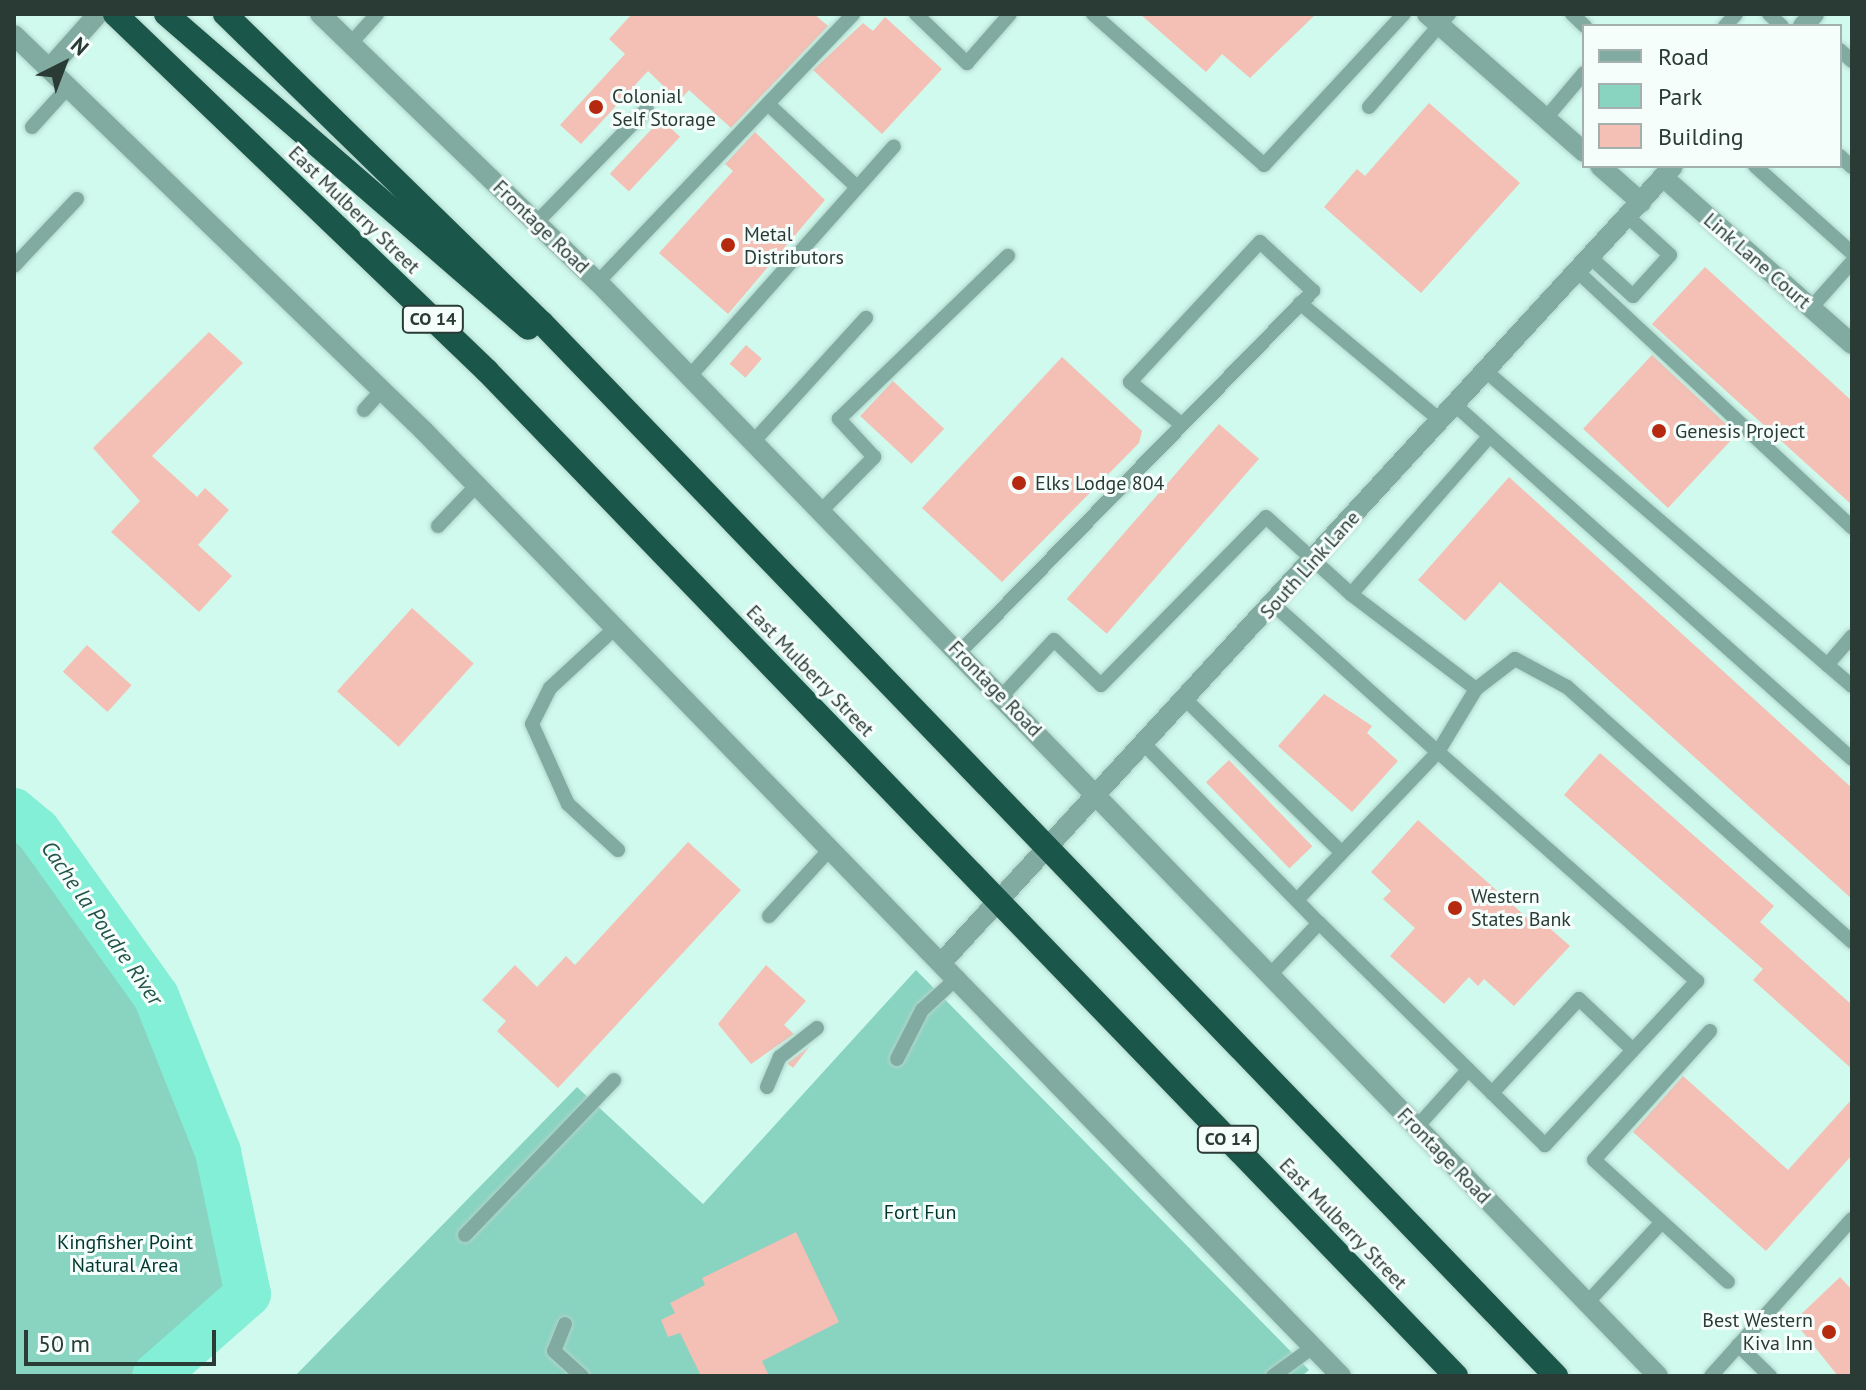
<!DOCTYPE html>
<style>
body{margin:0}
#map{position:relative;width:1866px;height:1390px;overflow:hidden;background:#d1faee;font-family:"PT Sans",sans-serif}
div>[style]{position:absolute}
.green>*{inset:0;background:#89d3c1}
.river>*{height:46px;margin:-23px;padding:0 23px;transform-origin:23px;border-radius:23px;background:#83efd6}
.building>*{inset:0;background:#f4bfb4;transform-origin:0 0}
.roads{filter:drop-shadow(0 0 2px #b0d4c9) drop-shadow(0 0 2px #b0d4c9)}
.lane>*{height:14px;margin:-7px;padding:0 7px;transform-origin:7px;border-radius:7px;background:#81aba0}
.street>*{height:20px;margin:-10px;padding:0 10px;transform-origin:10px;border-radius:10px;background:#81aba0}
.highway>*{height:24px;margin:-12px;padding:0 12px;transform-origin:12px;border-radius:12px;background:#1a564a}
.dots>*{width:22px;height:22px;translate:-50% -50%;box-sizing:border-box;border:4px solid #f6fefc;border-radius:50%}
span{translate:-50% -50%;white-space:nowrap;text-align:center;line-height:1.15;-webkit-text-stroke:6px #f6fefc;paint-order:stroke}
.shield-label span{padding:2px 6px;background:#f6fefc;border:2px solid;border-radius:6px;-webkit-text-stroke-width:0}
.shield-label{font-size:18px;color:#2a3b36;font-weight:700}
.poi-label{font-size:20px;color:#2a3b36}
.left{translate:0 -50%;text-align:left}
.right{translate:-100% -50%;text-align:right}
.street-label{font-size:20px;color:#2a3b36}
.park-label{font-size:20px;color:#01362d}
.water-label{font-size:22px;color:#235248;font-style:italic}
.frame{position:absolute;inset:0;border:16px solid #2a3b36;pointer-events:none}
.legend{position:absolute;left:1582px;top:24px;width:260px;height:144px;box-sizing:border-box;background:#f6fefc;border:2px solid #a4b0ad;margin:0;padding:10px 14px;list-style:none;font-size:24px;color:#2a3b36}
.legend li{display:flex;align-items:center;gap:16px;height:40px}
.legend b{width:40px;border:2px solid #a4b0ad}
.north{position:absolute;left:24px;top:24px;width:80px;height:80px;-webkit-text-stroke:6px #f6fefc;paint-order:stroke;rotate:42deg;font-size:22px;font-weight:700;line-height:32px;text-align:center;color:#2a3b36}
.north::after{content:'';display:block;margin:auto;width:28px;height:36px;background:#2a3b36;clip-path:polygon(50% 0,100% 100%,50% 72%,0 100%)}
.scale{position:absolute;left:24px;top:1330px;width:192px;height:36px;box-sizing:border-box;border:4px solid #2a3b36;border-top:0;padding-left:10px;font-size:24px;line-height:28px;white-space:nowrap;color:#2a3b36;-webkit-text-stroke:6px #f6fefc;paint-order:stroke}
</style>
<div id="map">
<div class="green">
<div style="clip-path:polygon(14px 811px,37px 830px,156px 996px,218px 1152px,248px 1294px,155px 1376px,14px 1376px)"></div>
<div style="clip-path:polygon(916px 970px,1309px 1370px,1302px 1376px,295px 1376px,577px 1087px,703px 1204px)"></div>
</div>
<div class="river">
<div style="left:14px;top:811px;width:30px;rotate:40deg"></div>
<div style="left:37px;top:830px;width:204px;rotate:54.4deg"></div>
<div style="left:156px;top:996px;width:168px;rotate:68.3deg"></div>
<div style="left:218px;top:1152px;width:145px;rotate:78.1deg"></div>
<div style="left:248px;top:1294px;width:124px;rotate:138.6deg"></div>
</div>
<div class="building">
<div style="clip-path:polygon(632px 14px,814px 14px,828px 26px,731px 128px,689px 90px,679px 101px,648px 71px,581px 144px,560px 125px,625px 54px,609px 39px)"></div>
<div style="clip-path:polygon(1140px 14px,1316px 14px,1250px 78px,1222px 54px,1206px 72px)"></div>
<div style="clip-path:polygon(885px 17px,942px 69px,882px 134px,813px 70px,863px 23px,873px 31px)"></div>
<div style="clip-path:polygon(1429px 103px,1520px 183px,1421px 293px,1324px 207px,1357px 169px,1365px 176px)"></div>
<div style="left:661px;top:119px;width:26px;height:75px;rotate:43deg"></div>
<div style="clip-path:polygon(755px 132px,825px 200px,728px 314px,659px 253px,733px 171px,725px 164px)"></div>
<div style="clip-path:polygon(1705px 267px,1852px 401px,1852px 505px,1652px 324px)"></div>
<div style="clip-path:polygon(209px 332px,243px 363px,152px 456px,197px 497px,205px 488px,229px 510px,198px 545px,232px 576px,199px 612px,111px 532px,140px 501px,93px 448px)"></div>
<div style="left:746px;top:345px;width:21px;height:25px;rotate:41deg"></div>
<div style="left:1652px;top:355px;width:116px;height:101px;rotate:43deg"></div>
<div style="clip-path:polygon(1062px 357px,1142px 431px,1139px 443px,1002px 582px,922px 508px)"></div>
<div style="left:893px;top:381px;width:70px;height:48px;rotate:43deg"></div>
<div style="left:1219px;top:424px;width:53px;height:232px;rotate:41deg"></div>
<div style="clip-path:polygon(1509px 477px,1852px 788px,1852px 899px,1500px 582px,1465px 621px,1418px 580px)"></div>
<div style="left:412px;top:608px;width:83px;height:112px;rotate:42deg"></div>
<div style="left:87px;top:645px;width:60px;height:36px;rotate:42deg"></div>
<div style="clip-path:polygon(1324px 694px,1372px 726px,1367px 733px,1398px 761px,1352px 812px,1278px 746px)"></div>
<div style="clip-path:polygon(1600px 753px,1774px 906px,1760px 922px,1852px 1005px,1852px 1069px,1753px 980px,1763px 969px,1564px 795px)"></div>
<div style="left:1229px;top:760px;width:120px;height:32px;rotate:46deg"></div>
<div style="clip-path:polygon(1418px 820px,1533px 923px,1538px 918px,1570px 946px,1514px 1006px,1484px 979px,1478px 986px,1469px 977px,1444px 1004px,1390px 956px,1415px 928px,1383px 899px,1391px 891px,1371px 872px)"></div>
<div style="clip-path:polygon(688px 842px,741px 890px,558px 1088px,497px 1031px,506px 1021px,482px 1000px,515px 965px,537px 987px,566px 956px,575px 965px)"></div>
<div style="clip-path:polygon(766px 965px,806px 1001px,784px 1025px,794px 1034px,751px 1064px,718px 1024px)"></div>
<div style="clip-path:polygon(809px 1047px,793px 1068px,788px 1064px,788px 1063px)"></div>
<div style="clip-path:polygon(1683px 1076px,1788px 1170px,1852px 1099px,1852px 1155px,1766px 1251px,1633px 1132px)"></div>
<div style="clip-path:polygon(796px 1232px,839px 1322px,762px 1361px,769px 1376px,701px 1376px,680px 1333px,668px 1337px,661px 1320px,675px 1313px,670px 1303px,705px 1285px,702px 1278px)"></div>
<div style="clip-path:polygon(1840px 1277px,1852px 1290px,1852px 1376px,1838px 1376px,1794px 1321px)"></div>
</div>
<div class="roads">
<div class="lane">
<div style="left:916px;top:14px;width:71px;rotate:43.9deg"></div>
<div style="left:967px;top:63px;width:65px;rotate:-48.7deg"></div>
<div style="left:1093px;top:14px;width:228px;rotate:41.4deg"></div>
<div style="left:1264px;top:165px;width:206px;rotate:-47.2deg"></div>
<div style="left:1572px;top:14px;width:18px;rotate:43deg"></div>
<div style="left:1769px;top:14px;width:18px;rotate:43deg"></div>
<div style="left:1725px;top:26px;width:16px;rotate:-47deg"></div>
<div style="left:351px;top:43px;width:39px;rotate:-48deg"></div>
<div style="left:1840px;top:50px;width:16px;rotate:43deg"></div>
<div style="left:770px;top:106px;width:119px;rotate:43deg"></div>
<div style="left:1369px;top:107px;width:123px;rotate:-49.3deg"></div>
<div style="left:1546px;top:118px;width:59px;rotate:-49.8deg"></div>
<div style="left:32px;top:127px;width:55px;rotate:-47.9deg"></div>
<div style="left:1840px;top:156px;width:16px;rotate:43deg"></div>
<div style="left:1755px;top:166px;width:130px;rotate:41.9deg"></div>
<div style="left:536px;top:223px;width:159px;rotate:-45.8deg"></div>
<div style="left:1590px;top:257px;width:58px;rotate:42.2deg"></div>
<div style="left:1633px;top:296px;width:55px;rotate:-47.9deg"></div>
<div style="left:1670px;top:255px;width:58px;rotate:-137.8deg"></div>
<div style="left:14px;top:266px;width:92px;rotate:-46.8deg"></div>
<div style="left:1577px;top:271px;width:376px;rotate:43deg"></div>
<div style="left:598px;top:282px;width:370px;rotate:-46.4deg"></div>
<div style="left:1300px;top:303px;width:184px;rotate:39.9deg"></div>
<div style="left:1811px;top:308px;width:62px;rotate:-48.3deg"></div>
<div style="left:1488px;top:373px;width:480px;rotate:40.7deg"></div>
<div style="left:690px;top:376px;width:307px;rotate:-48.4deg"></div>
<div style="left:1455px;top:405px;width:532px;rotate:41.72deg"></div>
<div style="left:364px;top:410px;width:27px;rotate:-48deg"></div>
<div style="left:753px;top:442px;width:168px;rotate:-47.7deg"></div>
<div style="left:821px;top:511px;width:76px;rotate:-45.5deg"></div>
<div style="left:874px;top:457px;width:52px;rotate:-132.6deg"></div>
<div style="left:839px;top:419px;width:235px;rotate:-44deg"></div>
<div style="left:438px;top:526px;width:55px;rotate:-46.5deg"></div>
<div style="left:1274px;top:605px;width:220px;rotate:41.9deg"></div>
<div style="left:1438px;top:752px;width:74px;rotate:-58.9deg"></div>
<div style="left:1476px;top:689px;width:49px;rotate:-37.6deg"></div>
<div style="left:1515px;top:659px;width:59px;rotate:28.3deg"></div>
<div style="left:1567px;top:687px;width:382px;rotate:41.8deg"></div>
<div style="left:614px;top:629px;width:87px;rotate:137.3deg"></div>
<div style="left:550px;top:688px;width:40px;rotate:116.6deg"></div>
<div style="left:532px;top:724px;width:88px;rotate:65.8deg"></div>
<div style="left:568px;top:804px;width:68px;rotate:42.6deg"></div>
<div style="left:960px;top:652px;width:505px;rotate:-45.64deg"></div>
<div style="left:1313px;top:291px;width:72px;rotate:-137.2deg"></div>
<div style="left:1260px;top:242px;width:191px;rotate:132.9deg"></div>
<div style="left:1130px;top:382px;width:66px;rotate:39.5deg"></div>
<div style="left:1827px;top:665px;width:38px;rotate:-49deg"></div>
<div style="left:1476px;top:689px;width:157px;rotate:-142.8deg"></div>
<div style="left:1351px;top:594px;width:209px;rotate:-48.7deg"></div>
<div style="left:1002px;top:696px;width:76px;rotate:-47.1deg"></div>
<div style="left:1054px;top:640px;width:65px;rotate:43.8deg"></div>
<div style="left:1101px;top:685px;width:235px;rotate:-45.5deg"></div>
<div style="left:1266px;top:517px;width:115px;rotate:42.2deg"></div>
<div style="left:1187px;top:701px;width:216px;rotate:44.4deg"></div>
<div style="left:1146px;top:746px;width:248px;rotate:45.7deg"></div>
<div style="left:1319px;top:923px;width:71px;rotate:133.3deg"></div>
<div style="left:1297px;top:900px;width:204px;rotate:-46.4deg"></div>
<div style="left:1438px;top:752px;width:346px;rotate:41.5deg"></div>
<div style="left:1697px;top:981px;width:224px;rotate:132.8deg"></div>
<div style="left:1545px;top:1145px;width:317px;rotate:-135.5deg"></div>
<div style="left:769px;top:916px;width:92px;rotate:-47.6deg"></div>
<div style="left:1710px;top:1031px;width:173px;rotate:132deg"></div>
<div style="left:1594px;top:1160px;width:181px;rotate:42.3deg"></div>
<div style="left:897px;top:1059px;width:55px;rotate:-63deg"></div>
<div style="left:922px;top:1010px;width:49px;rotate:-42.5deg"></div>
<div style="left:767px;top:1087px;width:33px;rotate:-67deg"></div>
<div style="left:780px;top:1057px;width:47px;rotate:-38.1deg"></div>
<div style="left:1492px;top:1093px;width:128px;rotate:-47.2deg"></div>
<div style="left:1579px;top:999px;width:74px;rotate:43.4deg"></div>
<div style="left:1416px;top:1128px;width:78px;rotate:-48.1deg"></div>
<div style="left:465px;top:1235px;width:215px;rotate:-46.1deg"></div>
<div style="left:1587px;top:1303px;width:110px;rotate:-47.2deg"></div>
<div style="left:565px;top:1324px;width:29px;rotate:112deg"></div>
<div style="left:554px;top:1351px;width:38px;rotate:42deg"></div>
<div style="left:1738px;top:1345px;width:45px;rotate:44.1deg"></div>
<div style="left:1273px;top:1376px;width:49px;rotate:-35.9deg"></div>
<div style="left:1711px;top:1376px;width:211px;rotate:-48.1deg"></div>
</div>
<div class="street">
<div style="left:320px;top:14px;width:386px;rotate:44deg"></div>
<div style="left:598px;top:282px;width:1523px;rotate:45.9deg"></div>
<div style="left:1427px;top:14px;width:209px;rotate:41.3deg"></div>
<div style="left:1803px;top:26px;width:16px;rotate:-47deg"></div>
<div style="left:14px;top:35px;width:570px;rotate:44deg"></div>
<div style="left:424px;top:431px;width:1317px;rotate:45.86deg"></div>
<div style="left:50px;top:68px;width:72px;rotate:-48.4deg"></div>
<div style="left:1600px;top:166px;width:55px;rotate:41.3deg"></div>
<div style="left:1663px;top:177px;width:252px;rotate:41.5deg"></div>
<div style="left:943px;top:961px;width:1079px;rotate:-47.44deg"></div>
</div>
<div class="highway">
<div style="left:115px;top:14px;width:516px;rotate:43.82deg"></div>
<div style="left:487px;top:371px;width:1396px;rotate:46.04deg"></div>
<div style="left:166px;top:14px;width:479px;rotate:40.9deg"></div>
<div style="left:225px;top:14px;width:443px;rotate:44.3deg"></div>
<div style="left:542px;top:323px;width:1462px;rotate:46.08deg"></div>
</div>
</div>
<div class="dots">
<div style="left:596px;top:107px;background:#b52910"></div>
<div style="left:728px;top:245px;background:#b52910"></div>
<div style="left:1659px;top:431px;background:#b52910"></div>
<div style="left:1019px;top:483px;background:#b52910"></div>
<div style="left:1455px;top:908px;background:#b52910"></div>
<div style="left:1829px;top:1332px;background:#b52910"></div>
</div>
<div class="shield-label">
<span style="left:433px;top:319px">CO 14</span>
<span style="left:1228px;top:1139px">CO 14</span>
</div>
<div class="poi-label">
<span class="left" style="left:612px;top:108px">Colonial<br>Self Storage</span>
<span class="left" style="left:744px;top:246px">Metal<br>Distributors</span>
<span class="left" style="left:1675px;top:431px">Genesis Project</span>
<span class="left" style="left:1035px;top:483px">Elks Lodge 804</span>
<span class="left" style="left:1471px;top:908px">Western<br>States Bank</span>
<span class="right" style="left:1813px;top:1332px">Best Western<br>Kiva Inn</span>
</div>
<div class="street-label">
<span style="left:354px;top:210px;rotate:44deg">East Mulberry Street</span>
<span style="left:541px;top:227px;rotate:44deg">Frontage Road</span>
<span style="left:1757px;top:261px;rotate:41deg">Link Lane Court</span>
<span style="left:1310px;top:565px;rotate:-48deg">South Link Lane</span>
<span style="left:810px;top:671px;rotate:46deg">East Mulberry Street</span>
<span style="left:995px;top:689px;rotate:46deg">Frontage Road</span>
<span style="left:1444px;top:1156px;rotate:46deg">Frontage Road</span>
<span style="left:1343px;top:1224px;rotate:46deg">East Mulberry Street</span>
</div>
<div class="park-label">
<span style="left:920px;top:1212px">Fort Fun</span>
<span style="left:125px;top:1254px">Kingfisher Point<br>Natural Area</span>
</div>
<div class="water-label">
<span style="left:102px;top:923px;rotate:55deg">Cache la Poudre River</span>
</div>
<div class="frame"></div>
<ul class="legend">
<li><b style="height:10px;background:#81aba0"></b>Road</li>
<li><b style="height:22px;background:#89d3c1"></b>Park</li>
<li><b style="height:22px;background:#f4bfb4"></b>Building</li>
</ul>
<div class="north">N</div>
<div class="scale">50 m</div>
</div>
